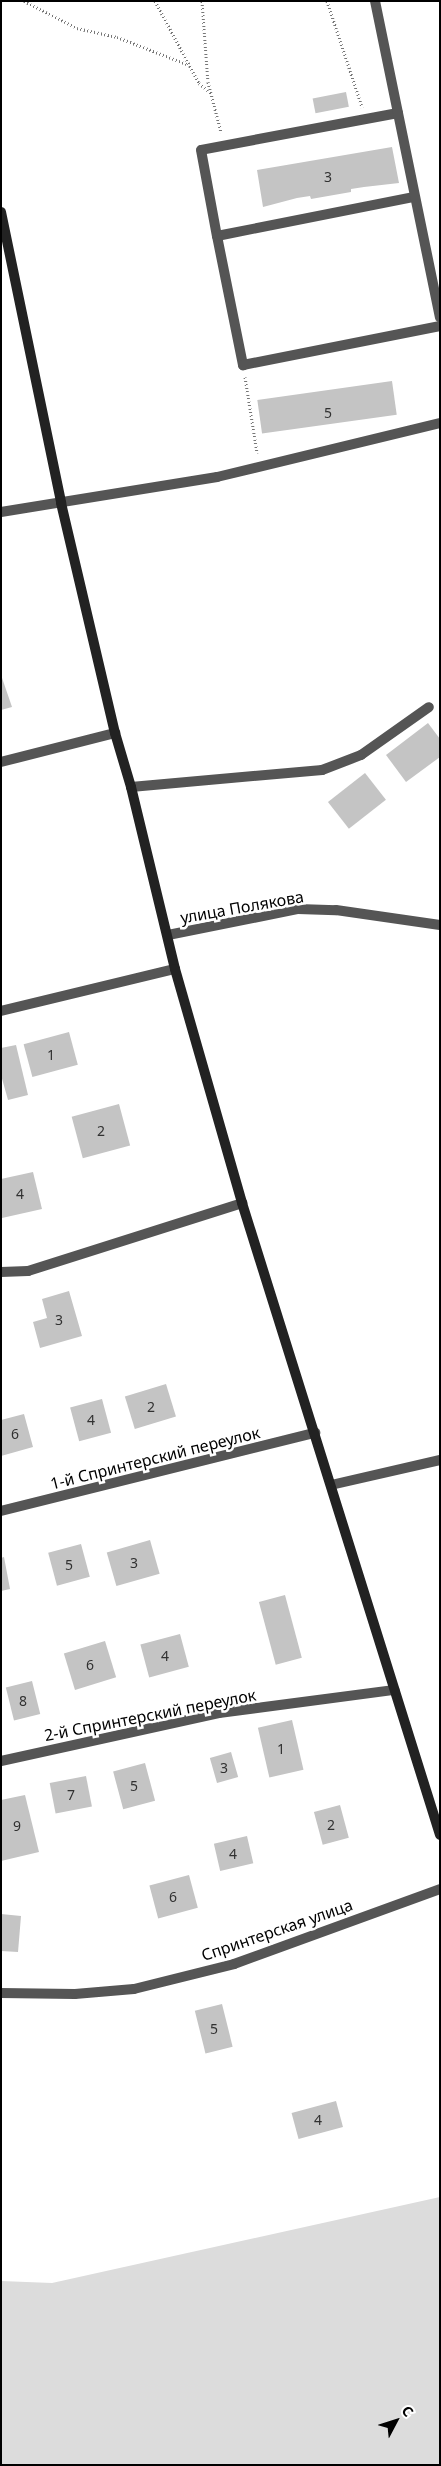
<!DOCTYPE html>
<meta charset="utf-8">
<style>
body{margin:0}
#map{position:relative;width:441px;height:2466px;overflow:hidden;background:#fff;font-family:"Noto Sans",sans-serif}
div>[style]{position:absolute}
.green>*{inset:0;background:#dcdcdc}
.building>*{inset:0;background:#c4c4c4;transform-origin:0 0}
.path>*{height:3px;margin-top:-1.5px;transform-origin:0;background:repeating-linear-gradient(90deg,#777 0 1px,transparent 0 3.5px)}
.lane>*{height:10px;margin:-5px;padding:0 5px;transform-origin:5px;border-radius:5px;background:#555}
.street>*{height:10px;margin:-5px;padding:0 5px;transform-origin:5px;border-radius:5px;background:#555}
.secondary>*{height:10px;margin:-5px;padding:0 5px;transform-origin:5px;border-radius:5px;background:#222}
span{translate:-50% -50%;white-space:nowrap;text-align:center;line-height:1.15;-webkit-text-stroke:5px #fff;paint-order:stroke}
.number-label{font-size:14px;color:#313131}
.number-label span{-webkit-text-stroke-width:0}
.street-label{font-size:16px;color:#000}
.frame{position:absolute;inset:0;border:2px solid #000;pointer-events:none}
.north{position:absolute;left:371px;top:2396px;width:50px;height:50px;-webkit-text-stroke:4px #fff;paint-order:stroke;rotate:50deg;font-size:14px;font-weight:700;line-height:20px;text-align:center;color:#000}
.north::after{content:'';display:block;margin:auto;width:18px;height:22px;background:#000;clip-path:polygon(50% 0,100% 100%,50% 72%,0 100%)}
</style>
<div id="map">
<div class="green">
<div style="clip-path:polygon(440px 2197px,440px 2465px,1px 2465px,1px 2281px,52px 2283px)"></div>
</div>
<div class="building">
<div style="left:346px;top:92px;width:15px;height:34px;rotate:79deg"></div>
<div style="clip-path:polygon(392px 147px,399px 183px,364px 187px,351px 189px,351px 192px,311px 199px,310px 196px,297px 198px,263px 207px,257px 170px)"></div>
<div style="left:392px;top:381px;width:34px;height:136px;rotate:82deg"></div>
<div style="clip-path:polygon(1px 675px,12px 707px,1px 710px)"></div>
<div style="clip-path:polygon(428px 723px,440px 739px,440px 757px,406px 782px,386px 755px)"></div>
<div style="left:365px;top:773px;width:34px;height:47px;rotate:52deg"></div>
<div style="left:69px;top:1032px;width:34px;height:47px;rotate:75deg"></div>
<div style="clip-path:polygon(16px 1045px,28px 1095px,8px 1100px,1px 1075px,1px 1048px)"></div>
<div style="left:119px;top:1104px;width:43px;height:49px;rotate:75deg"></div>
<div style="clip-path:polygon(33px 1172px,42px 1209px,2px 1218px,1px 1179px)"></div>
<div style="clip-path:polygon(69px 1291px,82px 1336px,40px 1348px,33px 1322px,47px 1318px,42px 1299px)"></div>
<div style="left:166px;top:1384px;width:34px;height:43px;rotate:73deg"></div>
<div style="left:102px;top:1399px;width:35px;height:33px;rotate:75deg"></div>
<div style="clip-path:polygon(24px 1414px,33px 1447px,1px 1456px,1px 1420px)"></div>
<div style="left:150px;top:1540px;width:35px;height:45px;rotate:74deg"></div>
<div style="left:81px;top:1544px;width:34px;height:34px;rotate:75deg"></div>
<div style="clip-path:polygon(4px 1557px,10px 1589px,1px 1591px,1px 1558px)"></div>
<div style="left:285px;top:1595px;width:65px;height:27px;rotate:75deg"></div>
<div style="left:180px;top:1634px;width:34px;height:41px;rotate:75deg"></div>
<div style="left:105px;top:1641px;width:38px;height:43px;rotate:73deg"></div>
<div style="left:32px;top:1681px;width:34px;height:27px;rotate:76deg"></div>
<div style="left:292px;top:1720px;width:51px;height:35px;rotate:77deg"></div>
<div style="left:231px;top:1752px;width:26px;height:22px;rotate:74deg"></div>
<div style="left:145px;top:1763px;width:39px;height:33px;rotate:75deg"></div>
<div style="left:86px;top:1776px;width:31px;height:37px;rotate:79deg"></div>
<div style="clip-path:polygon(25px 1795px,39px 1852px,1px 1861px,1px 1800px)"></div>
<div style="left:340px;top:1805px;width:34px;height:27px;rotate:75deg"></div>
<div style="left:247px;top:1836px;width:28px;height:34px;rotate:77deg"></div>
<div style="left:189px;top:1875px;width:34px;height:41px;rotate:75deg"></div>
<div style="clip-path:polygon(1px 1914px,21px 1916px,18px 1952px,1px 1951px)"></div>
<div style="left:222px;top:2004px;width:44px;height:28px;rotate:76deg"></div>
<div style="left:336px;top:2101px;width:27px;height:46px;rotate:75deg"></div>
</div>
<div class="path">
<div style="left:24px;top:1px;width:59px;rotate:27deg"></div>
<div style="left:77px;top:28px;width:41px;rotate:12.7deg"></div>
<div style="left:117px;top:37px;width:77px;rotate:21.3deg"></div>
<div style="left:155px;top:1px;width:93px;rotate:61.8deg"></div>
<div style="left:199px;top:83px;width:16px;rotate:40deg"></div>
<div style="left:202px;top:1px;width:81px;rotate:85.8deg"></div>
<div style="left:208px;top:82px;width:52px;rotate:75.4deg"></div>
<div style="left:327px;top:1px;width:112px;rotate:71.7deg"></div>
<div style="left:245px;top:377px;width:77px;rotate:81deg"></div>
</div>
<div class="lane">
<div style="left:398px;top:113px;width:200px;rotate:169.4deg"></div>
<div style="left:201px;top:150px;width:87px;rotate:79.5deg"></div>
<div style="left:217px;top:236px;width:132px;rotate:78.6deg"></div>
<div style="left:243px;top:365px;width:201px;rotate:-11.2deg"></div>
<div style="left:217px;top:236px;width:201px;rotate:-11.2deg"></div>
<div style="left:131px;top:787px;width:192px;rotate:-5.1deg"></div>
<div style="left:322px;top:770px;width:42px;rotate:-21deg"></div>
<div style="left:361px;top:755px;width:83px;rotate:-35.2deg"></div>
<div style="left:1px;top:1272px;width:27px;rotate:-2deg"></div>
<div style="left:28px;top:1271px;width:225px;rotate:-17.6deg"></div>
<div style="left:1px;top:1761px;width:223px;rotate:-12.4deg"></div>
<div style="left:219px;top:1713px;width:177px;rotate:-7.5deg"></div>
<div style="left:1px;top:1993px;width:74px;rotate:0.8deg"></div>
<div style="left:75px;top:1994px;width:59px;rotate:-4.8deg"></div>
<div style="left:134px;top:1989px;width:103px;rotate:-14deg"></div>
<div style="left:234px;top:1964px;width:219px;rotate:-20deg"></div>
</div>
<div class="street">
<div style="left:375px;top:1px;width:323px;rotate:78.4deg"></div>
<div style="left:1px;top:512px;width:219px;rotate:-9.2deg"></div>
<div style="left:217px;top:477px;width:229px;rotate:-13.6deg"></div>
<div style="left:1px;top:762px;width:118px;rotate:-14.3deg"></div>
<div style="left:168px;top:935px;width:133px;rotate:-11.3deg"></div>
<div style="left:298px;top:909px;width:38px;rotate:2deg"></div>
<div style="left:336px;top:910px;width:105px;rotate:8.2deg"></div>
<div style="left:1px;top:1011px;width:179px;rotate:-13.6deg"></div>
<div style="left:331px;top:1485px;width:112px;rotate:-12.9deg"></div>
<div style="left:1px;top:1511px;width:324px;rotate:-14deg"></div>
</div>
<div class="secondary">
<div style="left:1px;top:212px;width:297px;rotate:78.3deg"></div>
<div style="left:61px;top:503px;width:236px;rotate:76.8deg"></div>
<div style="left:115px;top:733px;width:56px;rotate:73.5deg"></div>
<div style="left:131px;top:787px;width:187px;rotate:76.4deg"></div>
<div style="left:175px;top:969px;width:243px;rotate:74deg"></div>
<div style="left:242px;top:1203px;width:662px;rotate:72.6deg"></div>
</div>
<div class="number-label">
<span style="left:328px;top:177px">3</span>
<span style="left:328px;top:413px">5</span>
<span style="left:51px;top:1055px">1</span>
<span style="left:101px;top:1131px">2</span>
<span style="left:20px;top:1194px">4</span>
<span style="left:59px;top:1320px">3</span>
<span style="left:151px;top:1407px">2</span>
<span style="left:91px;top:1420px">4</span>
<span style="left:15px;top:1434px">6</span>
<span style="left:134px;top:1563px">3</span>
<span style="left:69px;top:1565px">5</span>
<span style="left:165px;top:1656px">4</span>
<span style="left:90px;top:1665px">6</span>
<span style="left:23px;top:1701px">8</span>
<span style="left:281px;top:1749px">1</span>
<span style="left:224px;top:1768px">3</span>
<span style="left:134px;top:1786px">5</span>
<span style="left:71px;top:1795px">7</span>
<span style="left:331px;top:1825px">2</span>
<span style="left:17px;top:1826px">9</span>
<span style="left:233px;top:1854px">4</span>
<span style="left:173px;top:1897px">6</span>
<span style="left:214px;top:2029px">5</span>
<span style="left:318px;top:2120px">4</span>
</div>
<div class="street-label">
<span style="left:242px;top:907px;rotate:-10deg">улица Полякова</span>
<span style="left:155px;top:1458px;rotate:-14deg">1-й Спринтерский переулок</span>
<span style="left:150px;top:1715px;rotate:-11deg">2-й Спринтерский переулок</span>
<span style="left:277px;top:1930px;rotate:-19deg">Спринтерская улица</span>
</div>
<div class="frame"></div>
<div class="north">С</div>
</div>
